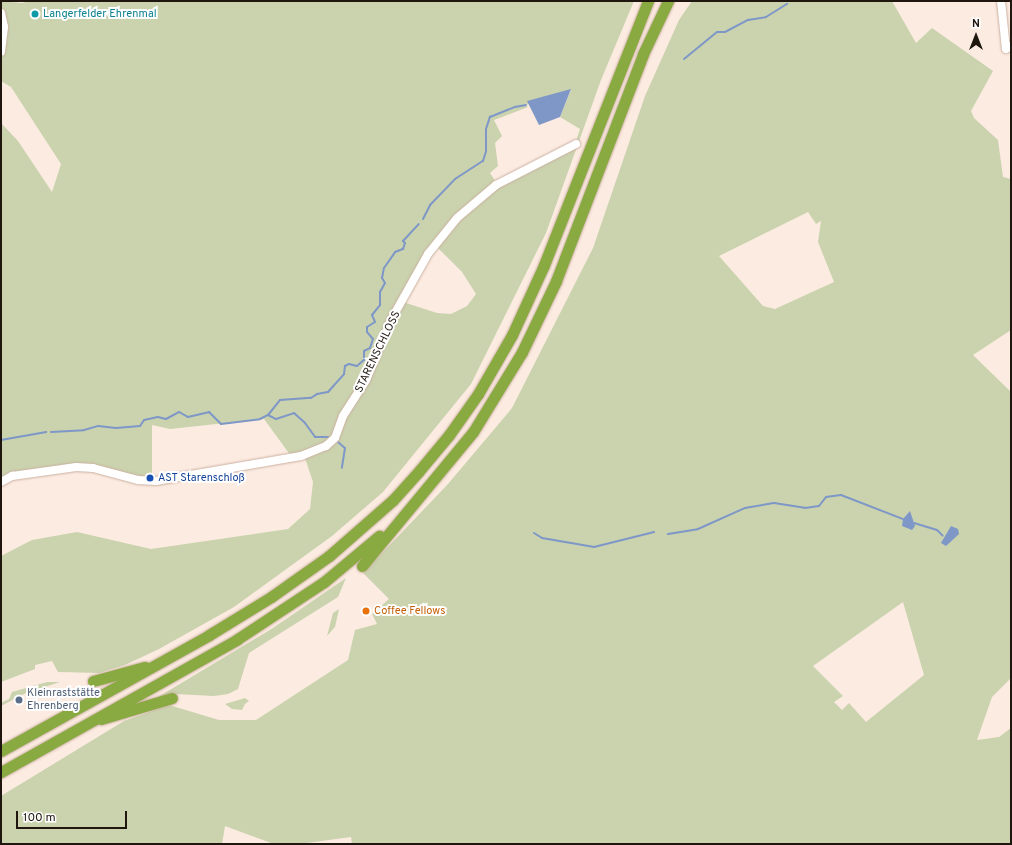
<!DOCTYPE html>
<meta charset="utf-8">
<style>
body{margin:0}
#map{position:relative;width:1012px;height:845px;overflow:hidden;background:#fcebe1;font-family:Overpass,sans-serif}
div>[style]{position:absolute}
.green>*{inset:0;background:#cad3ae}
.water>*{inset:0;background:#7e97c7}
.stream>*{height:2px;margin:-1px;padding:0 1px;transform-origin:1px;border-radius:1px;background:#7e97c7}
.roads{filter:drop-shadow(0 0 1px #cbb0a0) drop-shadow(0 0 1px #cbb0a0)}
.minor>*{height:8px;margin:-4px;padding:0 4px;transform-origin:4px;border-radius:4px;background:#fff}
.highway>*{height:11px;margin:-5.5px;padding:0 5.5px;transform-origin:5.5px;border-radius:5.5px;background:#88aa41}
.dots>*{width:11px;height:11px;translate:-50% -50%;box-sizing:border-box;border:2px solid #fff;border-radius:50%}
span{translate:-50% -50%;white-space:nowrap;text-align:center;line-height:1.15;-webkit-text-stroke:4px #fff;paint-order:stroke}
.culture-label{font-size:11px;color:#0d838f}
.left{translate:0 -50%;text-align:left}
.street-label{font-size:11px;color:#1f1610}
.transit-label{font-size:11px;color:#164399}
.food-label{font-size:11px;color:#c56008}
.service-label{font-size:11px;color:#4e5e75}
.frame{position:absolute;inset:0;border:2px solid #1f1610;pointer-events:none}
.north{position:absolute;left:956px;top:16px;width:40px;height:40px;-webkit-text-stroke:3px #fff;paint-order:stroke;rotate:0deg;font-size:11px;font-weight:700;line-height:16px;text-align:center;color:#1f1610}
.north::after{content:'';display:block;margin:auto;width:14px;height:18px;background:#1f1610;clip-path:polygon(50% 0,100% 100%,50% 72%,0 100%)}
.scale{position:absolute;left:16px;top:811px;width:111px;height:18px;box-sizing:border-box;border:2px solid #1f1610;border-top:0;padding-left:5px;font-size:12px;line-height:14px;white-space:nowrap;color:#1f1610;-webkit-text-stroke:3px #fff;paint-order:stroke}
</style>
<div id="map">
<div class="green">
<div style="clip-path:polygon(evenodd,1px 1px,22px 3px,30px 1px,634px 1px,601px 80px,546px 233px,471px 384px,383px 492px,332px 536px,234px 607px,159px 649px,125px 665px,99px 673px,58px 672px,52px 661px,35px 665px,35px 669px,1px 682px,1px 556px,32px 540px,77px 532px,151px 549px,288px 529px,310px 509px,313px 482px,305px 458px,291px 456px,264px 419px,170px 429px,152px 425px,152px 478px,75px 464px,10px 474px,1px 478px,1px 123px,18px 141px,52px 192px,61px 164px,11px 87px,1px 81px,1px 1px,571px 90px,560px 117px,580px 129px,575px 144px,498px 185px,490px 173px,498px 166px,495px 143px,502px 136px,494px 120px,528px 107px,526px 105px,571px 90px,1px 1px,435px 245px,462px 272px,476px 294px,467px 306px,451px 314px,437px 313px,403px 302px,435px 245px)"></div>
<div style="clip-path:polygon(evenodd,692px 1px,892px 1px,916px 43px,932px 28px,993px 71px,971px 111px,974px 118px,998px 140px,1003px 177px,1011px 179px,1011px 330px,973px 355px,1011px 392px,1011px 678px,992px 697px,977px 740px,999px 737px,1011px 728px,1011px 844px,352px 844px,351px 837px,299px 844px,274px 844px,225px 826px,222px 844px,1px 844px,1px 796px,124px 721px,169px 705px,219px 720px,256px 720px,348px 660px,355px 630px,377px 624px,372px 614px,389px 599px,363px 573px,448px 484px,512px 408px,593px 248px,645px 96px,679px 20px,692px 1px,808px 212px,816px 224px,821px 221px,818px 242px,834px 282px,775px 309px,763px 306px,719px 256px,808px 212px,692px 1px,903px 602px,924px 675px,866px 722px,849px 703px,842px 710px,834px 702px,843px 696px,813px 666px,903px 602px)"></div>
<div style="clip-path:polygon(346px 578px,338px 597px,249px 653px,238px 689px,228px 694px,214px 696px,175px 694px,158px 697px,273px 628px)"></div>
<div style="clip-path:polygon(339px 609px,335px 627px,327px 636px,333px 613px)"></div>
<div style="clip-path:polygon(47px 682px,60px 682px,26px 693px,1px 706px,1px 703px,9px 699px,12px 692px)"></div>
<div style="clip-path:polygon(245px 698px,249px 701px,245px 704px,242px 710px,232px 709px,225px 704px)"></div>
</div>
<div class="water">
<div style="clip-path:polygon(571px 89px,560px 117px,539px 125px,527px 101px)"></div>
<div style="clip-path:polygon(910px 511px,915px 526px,912px 530px,902px 526px,903px 519px)"></div>
<div style="clip-path:polygon(951px 526px,958px 529px,959px 534px,946px 546px,941px 543px)"></div>
</div>
<div class="stream">
<div style="left:684px;top:59px;width:43px;rotate:-39.3deg"></div>
<div style="left:717px;top:32px;width:8px"></div>
<div style="left:725px;top:32px;width:26px;rotate:-28deg"></div>
<div style="left:748px;top:20px;width:18px;rotate:-9deg"></div>
<div style="left:766px;top:17px;width:25px;rotate:-32deg"></div>
<div style="left:423px;top:219px;width:16px;rotate:-63deg"></div>
<div style="left:430px;top:205px;width:36px;rotate:-46deg"></div>
<div style="left:455px;top:179px;width:33px;rotate:-33deg"></div>
<div style="left:483px;top:161px;width:10px;rotate:-73deg"></div>
<div style="left:486px;top:151px;width:22px;rotate:-90deg"></div>
<div style="left:486px;top:129px;width:13px;rotate:-72deg"></div>
<div style="left:490px;top:117px;width:27px;rotate:-22deg"></div>
<div style="left:515px;top:107px;width:11px;rotate:-10deg"></div>
<div style="left:268px;top:415px;width:9px;rotate:27deg"></div>
<div style="left:276px;top:419px;width:19px;rotate:-18deg"></div>
<div style="left:294px;top:413px;width:15px;rotate:42deg"></div>
<div style="left:305px;top:423px;width:17px;rotate:54deg"></div>
<div style="left:315px;top:437px;width:13px"></div>
<div style="left:51px;top:432px;width:33px;rotate:-3deg"></div>
<div style="left:84px;top:430px;width:15px;rotate:-16deg"></div>
<div style="left:98px;top:426px;width:18px;rotate:6deg"></div>
<div style="left:116px;top:428px;width:24px;rotate:-5deg"></div>
<div style="left:140px;top:426px;width:7px;rotate:-56deg"></div>
<div style="left:144px;top:420px;width:14px;rotate:-12deg"></div>
<div style="left:158px;top:417px;width:8px;rotate:14deg"></div>
<div style="left:166px;top:419px;width:15px;rotate:-28deg"></div>
<div style="left:179px;top:412px;width:10px;rotate:29deg"></div>
<div style="left:188px;top:417px;width:22px;rotate:-13deg"></div>
<div style="left:209px;top:412px;width:17px;rotate:45deg"></div>
<div style="left:221px;top:424px;width:39px;rotate:-7deg"></div>
<div style="left:260px;top:419px;width:9px;rotate:-27deg"></div>
<div style="left:268px;top:415px;width:19px;rotate:-51deg"></div>
<div style="left:280px;top:400px;width:31px;rotate:-4deg"></div>
<div style="left:311px;top:398px;width:7px;rotate:-34deg"></div>
<div style="left:317px;top:394px;width:11px;rotate:-10deg"></div>
<div style="left:328px;top:392px;width:24px;rotate:-48deg"></div>
<div style="left:344px;top:374px;width:8px;rotate:-83deg"></div>
<div style="left:345px;top:366px;width:4px;rotate:-27deg"></div>
<div style="left:349px;top:364px;width:8px;rotate:14deg"></div>
<div style="left:357px;top:366px;width:9px;rotate:-41deg"></div>
<div style="left:364px;top:360px;width:9px;rotate:-90deg"></div>
<div style="left:364px;top:351px;width:7px;rotate:-27deg"></div>
<div style="left:370px;top:348px;width:9px;rotate:-72deg"></div>
<div style="left:373px;top:339px;width:9px;rotate:-131deg"></div>
<div style="left:367px;top:332px;width:5px;rotate:-90deg"></div>
<div style="left:367px;top:327px;width:9px;rotate:-32deg"></div>
<div style="left:375px;top:322px;width:8px;rotate:-113deg"></div>
<div style="left:372px;top:315px;width:13px;rotate:-51deg"></div>
<div style="left:380px;top:305px;width:13px;rotate:-90deg"></div>
<div style="left:380px;top:292px;width:10px;rotate:-61deg"></div>
<div style="left:385px;top:283px;width:6px;rotate:-121deg"></div>
<div style="left:382px;top:278px;width:10px;rotate:-79deg"></div>
<div style="left:384px;top:268px;width:19px;rotate:-55deg"></div>
<div style="left:395px;top:252px;width:9px;rotate:-21deg"></div>
<div style="left:403px;top:249px;width:6px;rotate:-72deg"></div>
<div style="left:405px;top:243px;width:3px;rotate:-135deg"></div>
<div style="left:403px;top:241px;width:23px;rotate:-47deg"></div>
<div style="left:1px;top:440px;width:46px;rotate:-10.1deg"></div>
<div style="left:338px;top:442px;width:9px;rotate:41deg"></div>
<div style="left:345px;top:448px;width:20px;rotate:99deg"></div>
<div style="left:914px;top:523px;width:24px;rotate:17deg"></div>
<div style="left:937px;top:530px;width:8px;rotate:45deg"></div>
<div style="left:534px;top:533px;width:9px;rotate:32deg"></div>
<div style="left:542px;top:538px;width:53px;rotate:9.8deg"></div>
<div style="left:594px;top:547px;width:62px;rotate:-14deg"></div>
<div style="left:668px;top:534px;width:30px;rotate:-9deg"></div>
<div style="left:698px;top:529px;width:51px;rotate:-24.1deg"></div>
<div style="left:745px;top:508px;width:29px;rotate:-10deg"></div>
<div style="left:774px;top:503px;width:31px;rotate:9deg"></div>
<div style="left:805px;top:508px;width:14px;rotate:-8deg"></div>
<div style="left:819px;top:506px;width:11px;rotate:-52deg"></div>
<div style="left:826px;top:497px;width:15px;rotate:-8deg"></div>
<div style="left:841px;top:495px;width:66px;rotate:21.2deg"></div>
</div>
<div class="roads">
<div class="minor">
<div style="left:1001px;top:1px;width:48px;rotate:84.1deg"></div>
<div style="left:1006px;top:49px;width:6px;rotate:-31deg"></div>
<div style="left:1px;top:13px;width:14px;rotate:78deg"></div>
<div style="left:4px;top:27px;width:25px;rotate:97deg"></div>
<div style="left:1px;top:482px;width:13px;rotate:-29deg"></div>
<div style="left:12px;top:476px;width:65px;rotate:-8deg"></div>
<div style="left:76px;top:467px;width:17px;rotate:3deg"></div>
<div style="left:93px;top:468px;width:47px;rotate:14.9deg"></div>
<div style="left:138px;top:480px;width:18px;rotate:3deg"></div>
<div style="left:156px;top:481px;width:147px;rotate:-9.8deg"></div>
<div style="left:301px;top:456px;width:27px;rotate:-22deg"></div>
<div style="left:326px;top:446px;width:12px;rotate:-42deg"></div>
<div style="left:335px;top:438px;width:23px;rotate:-70deg"></div>
<div style="left:343px;top:416px;width:43px;rotate:-57.4deg"></div>
<div style="left:366px;top:380px;width:65px;rotate:-67.4deg"></div>
<div style="left:391px;top:320px;width:76px;rotate:-60.7deg"></div>
<div style="left:428px;top:254px;width:46px;rotate:-51.1deg"></div>
<div style="left:457px;top:218px;width:51px;rotate:-40.2deg"></div>
<div style="left:496px;top:185px;width:90px;rotate:-27.1deg"></div>
</div>
<div class="highway">
<div style="left:362px;top:566px;width:174px;rotate:-50.4deg"></div>
<div style="left:473px;top:432px;width:94px;rotate:-58.5deg"></div>
<div style="left:522px;top:352px;width:79px;rotate:-64.4deg"></div>
<div style="left:556px;top:281px;width:243px;rotate:-69deg"></div>
<div style="left:643px;top:54px;width:59px;rotate:-64.7deg"></div>
<div style="left:93px;top:681px;width:54px;rotate:-15.1deg"></div>
<div style="left:101px;top:719px;width:74px;rotate:-16.5deg"></div>
<div style="left:1px;top:751px;width:238px;rotate:-29.1deg"></div>
<div style="left:209px;top:635px;width:73px;rotate:-31.5deg"></div>
<div style="left:271px;top:597px;width:71px;rotate:-35.3deg"></div>
<div style="left:329px;top:556px;width:85px;rotate:-41.2deg"></div>
<div style="left:393px;top:500px;width:39px;rotate:-48deg"></div>
<div style="left:419px;top:471px;width:47px;rotate:-50.2deg"></div>
<div style="left:449px;top:435px;width:50px;rotate:-54.7deg"></div>
<div style="left:478px;top:394px;width:68px;rotate:-60deg"></div>
<div style="left:512px;top:335px;width:77px;rotate:-65.4deg"></div>
<div style="left:544px;top:265px;width:284px;rotate:-68.5deg"></div>
<div style="left:1px;top:772px;width:270px;rotate:-29.3deg"></div>
<div style="left:236px;top:640px;width:105px;rotate:-33.4deg"></div>
<div style="left:324px;top:582px;width:72px;rotate:-39.9deg"></div>
</div>
</div>
<div class="dots">
<div style="left:35px;top:14px;background:#0f9aa8"></div>
<div style="left:150px;top:478px;background:#1a4fb4"></div>
<div style="left:366px;top:611px;background:#e8710a"></div>
<div style="left:19px;top:700px;background:#5c6f8a"></div>
</div>
<div class="culture-label">
<span class="left" style="left:43px;top:14px">Langerfelder Ehrenmal</span>
</div>
<div class="street-label">
<span style="left:378px;top:352px;rotate:-64deg">STARENSCHLOSS</span>
</div>
<div class="transit-label">
<span class="left" style="left:158px;top:478px">AST Starenschloß</span>
</div>
<div class="food-label">
<span class="left" style="left:374px;top:611px">Coffee Fellows</span>
</div>
<div class="service-label">
<span class="left" style="left:27px;top:700px">Kleinraststätte<br>Ehrenberg</span>
</div>
<div class="frame"></div>
<div class="north">N</div>
<div class="scale">100 m</div>
</div>
